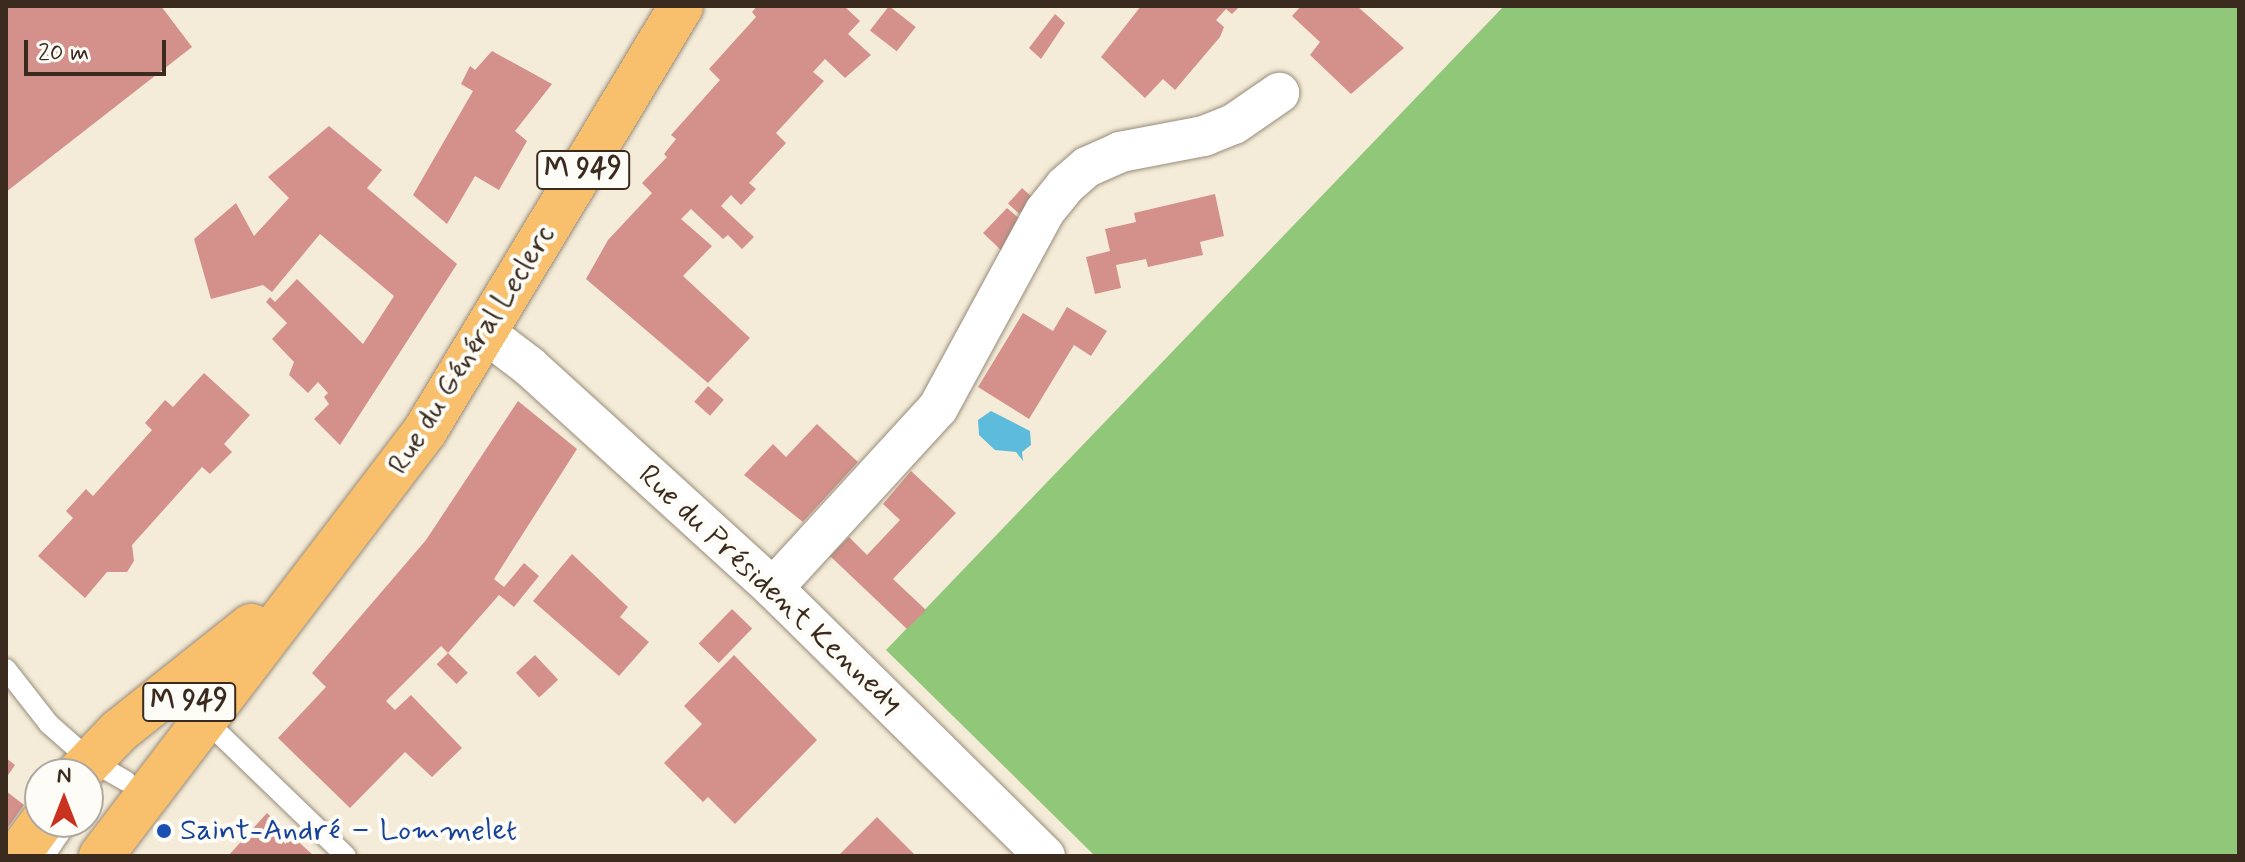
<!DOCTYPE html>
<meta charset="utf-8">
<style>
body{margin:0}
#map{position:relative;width:2245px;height:862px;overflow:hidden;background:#f4ecd8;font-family:Mynerve,sans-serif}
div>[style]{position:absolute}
.green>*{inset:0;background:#91c779}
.water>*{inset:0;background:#5dbbdb}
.building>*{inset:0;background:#d4918b;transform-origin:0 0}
.roads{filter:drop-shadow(0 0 2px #988b7b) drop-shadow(0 0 2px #988b7b)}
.lane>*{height:20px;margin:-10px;padding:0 10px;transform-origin:10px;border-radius:10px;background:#fff}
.street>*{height:40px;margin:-20px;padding:0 20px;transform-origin:20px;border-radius:20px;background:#fff}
.primary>*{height:44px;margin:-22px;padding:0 22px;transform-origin:22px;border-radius:22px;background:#f8bf6c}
.dots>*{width:22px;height:22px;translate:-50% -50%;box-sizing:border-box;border:4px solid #fdfcf7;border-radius:50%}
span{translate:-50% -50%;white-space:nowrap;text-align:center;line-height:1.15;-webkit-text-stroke:8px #fdfcf7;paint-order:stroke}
.shield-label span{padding:2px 6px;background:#fdfcf7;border:2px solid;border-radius:6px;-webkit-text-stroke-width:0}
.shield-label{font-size:28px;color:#3b2a1e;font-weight:700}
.street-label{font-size:30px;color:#3b2a1e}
.transit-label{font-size:30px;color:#164399}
.left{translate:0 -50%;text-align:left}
.frame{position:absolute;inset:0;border:8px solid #3b2a1e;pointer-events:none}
.north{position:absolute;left:24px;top:758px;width:80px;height:80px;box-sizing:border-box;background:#fdfcf7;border:2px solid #afa8a0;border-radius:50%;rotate:0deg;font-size:22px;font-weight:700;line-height:32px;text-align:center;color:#3b2a1e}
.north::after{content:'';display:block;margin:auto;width:28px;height:36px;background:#c8321e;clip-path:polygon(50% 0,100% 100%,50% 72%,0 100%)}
.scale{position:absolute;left:24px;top:40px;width:142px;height:36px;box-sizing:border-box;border:4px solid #3b2a1e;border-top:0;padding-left:10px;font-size:24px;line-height:28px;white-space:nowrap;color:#3b2a1e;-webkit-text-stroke:6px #fdfcf7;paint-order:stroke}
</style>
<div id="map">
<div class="green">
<div style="clip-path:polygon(1504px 6px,2239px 6px,2239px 856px,1095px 856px,886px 650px)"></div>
</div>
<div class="water">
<div style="clip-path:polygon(991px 411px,1030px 431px,1031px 445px,1022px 452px,1023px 461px,1016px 452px,995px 450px,979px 435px,978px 420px)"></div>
</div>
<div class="building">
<div style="clip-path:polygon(6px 6px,161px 6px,192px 47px,6px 192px)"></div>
<div style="clip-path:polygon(757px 6px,844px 6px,860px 21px,848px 34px,871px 55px,845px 78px,825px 59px,813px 72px,824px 81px,776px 133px,786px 143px,749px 183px,756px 189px,741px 205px,731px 195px,721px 206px,754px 237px,742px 249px,728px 235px,723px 239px,691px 209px,681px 219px,712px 246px,683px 276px,750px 338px,708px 383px,586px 279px,608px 240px,652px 193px,642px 183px,667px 157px,664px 154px,676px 139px,671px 135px,720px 80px,709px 69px,756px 17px,752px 12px)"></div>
<div style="left:889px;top:6px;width:34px;height:31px;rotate:38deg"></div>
<div style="clip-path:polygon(1141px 6px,1240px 6px,1232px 14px,1226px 9px,1216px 20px,1224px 27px,1220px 37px,1175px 90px,1163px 79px,1145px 98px,1101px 57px)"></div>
<div style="clip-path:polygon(1301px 6px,1357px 6px,1404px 48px,1351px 94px,1310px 55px,1320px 42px,1292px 16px)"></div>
<div style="clip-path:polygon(1055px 14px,1065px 23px,1041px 59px,1029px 48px)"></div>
<div style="clip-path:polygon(492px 51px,552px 84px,515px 131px,527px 141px,499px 190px,475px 176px,447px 224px,413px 195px,473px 91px,461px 84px,470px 66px,475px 70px)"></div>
<div style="clip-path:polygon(329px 126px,382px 170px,367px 188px,457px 264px,340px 445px,314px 419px,329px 404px,324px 397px,328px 393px,318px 382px,308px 393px,289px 375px,294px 362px,272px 339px,287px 323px,266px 302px,270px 297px,275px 302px,297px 279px,363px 344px,394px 296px,320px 234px,272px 292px,263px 285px,211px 299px,194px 239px,236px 203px,254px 236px,289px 198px,268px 177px)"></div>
<div style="left:1022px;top:188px;width:15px;height:21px;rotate:42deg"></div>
<div style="clip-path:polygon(1215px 194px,1224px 236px,1200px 242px,1203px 255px,1148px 267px,1146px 259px,1116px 265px,1121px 288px,1095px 294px,1086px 257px,1110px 251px,1105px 229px,1136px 222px,1134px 213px)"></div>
<div style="clip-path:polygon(1007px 208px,1022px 221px,1003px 252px,983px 233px)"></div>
<div style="clip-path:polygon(1067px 307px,1107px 331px,1091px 356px,1074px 345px,1029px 419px,978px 387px,1023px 313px,1053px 331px)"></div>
<div style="clip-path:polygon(204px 373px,250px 415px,224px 444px,232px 452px,210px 474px,202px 467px,132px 545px,134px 561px,127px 572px,107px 572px,85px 598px,38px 556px,73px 518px,66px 511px,86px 489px,93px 496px,152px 430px,145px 423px,165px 400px,173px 407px)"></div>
<div style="left:708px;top:386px;width:21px;height:21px;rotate:41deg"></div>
<div style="clip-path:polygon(518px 401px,577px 449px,494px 579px,504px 587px,524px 563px,539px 576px,514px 607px,499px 595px,448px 653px,441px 646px,386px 701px,395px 710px,411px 695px,462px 748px,432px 777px,405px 752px,350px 808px,278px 738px,326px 687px,312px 673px,426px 540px)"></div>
<div style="clip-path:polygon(817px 424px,858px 462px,803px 522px,744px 475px,773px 444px,786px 457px)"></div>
<div style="clip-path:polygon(911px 471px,956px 513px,893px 579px,926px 610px,907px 629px,830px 556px,849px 537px,867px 555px,900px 520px,883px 504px)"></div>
<div style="clip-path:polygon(572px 554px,628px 607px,620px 617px,649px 642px,619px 676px,533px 601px)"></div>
<div style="left:732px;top:609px;width:28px;height:48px;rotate:44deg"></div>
<div style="left:448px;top:653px;width:28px;height:16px;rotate:45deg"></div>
<div style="left:535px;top:655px;width:34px;height:26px;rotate:47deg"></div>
<div style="clip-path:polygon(734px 655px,817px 740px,735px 824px,708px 797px,703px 802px,664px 763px,702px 724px,684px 706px)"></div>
<div style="clip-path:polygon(6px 758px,15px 765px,6px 778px)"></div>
<div style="clip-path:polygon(6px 791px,24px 805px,6px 830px)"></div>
<div style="clip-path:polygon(267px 813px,314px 856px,228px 856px)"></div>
<div style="clip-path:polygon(877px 817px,916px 856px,838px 856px)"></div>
</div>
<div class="roads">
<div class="lane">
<div style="left:6px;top:669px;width:70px;rotate:52deg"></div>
<div style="left:49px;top:724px;width:56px;rotate:41.4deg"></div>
<div style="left:91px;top:761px;width:40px;rotate:29.7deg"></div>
<div style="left:202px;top:717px;width:200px;rotate:44deg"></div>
<div style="left:47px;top:852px;width:36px;rotate:-56deg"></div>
</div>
<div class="street">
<div style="left:487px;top:334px;width:53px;rotate:37.3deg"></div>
<div style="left:529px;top:366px;width:330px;rotate:42.3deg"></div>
<div style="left:773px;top:588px;width:382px;rotate:44.6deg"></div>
<div style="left:773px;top:588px;width:244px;rotate:-47.5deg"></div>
<div style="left:938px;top:408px;width:224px;rotate:-61.5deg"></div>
<div style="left:1045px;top:211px;width:32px;rotate:-51deg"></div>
<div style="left:1065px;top:186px;width:29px;rotate:-41deg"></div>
<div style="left:1087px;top:167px;width:36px;rotate:-24deg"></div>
<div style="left:1120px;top:152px;width:86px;rotate:-10.8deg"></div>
<div style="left:1204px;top:136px;width:32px;rotate:-22deg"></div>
<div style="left:1234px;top:124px;width:55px;rotate:-34.6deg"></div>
</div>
<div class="primary">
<div style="left:78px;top:774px;width:59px;rotate:-46.4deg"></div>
<div style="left:119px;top:731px;width:169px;rotate:-38.5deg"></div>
<div style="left:17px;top:856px;width:42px;rotate:-53.7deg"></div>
<div style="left:101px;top:856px;width:534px;rotate:-52.68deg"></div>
<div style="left:425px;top:431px;width:496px;rotate:-58.9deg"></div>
</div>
</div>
<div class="dots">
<div style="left:164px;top:831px;background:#1a4fb4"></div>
</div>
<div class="shield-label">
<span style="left:583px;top:170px">M 949</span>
<span style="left:189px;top:702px">M 949</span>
</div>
<div class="street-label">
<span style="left:472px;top:350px;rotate:-58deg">Rue du Général Leclerc</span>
<span style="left:770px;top:590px;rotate:43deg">Rue du Président Kennedy</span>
</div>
<div class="transit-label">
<span class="left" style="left:180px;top:831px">Saint-André – Lommelet</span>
</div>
<div class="frame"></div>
<div class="north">N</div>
<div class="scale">20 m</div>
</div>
